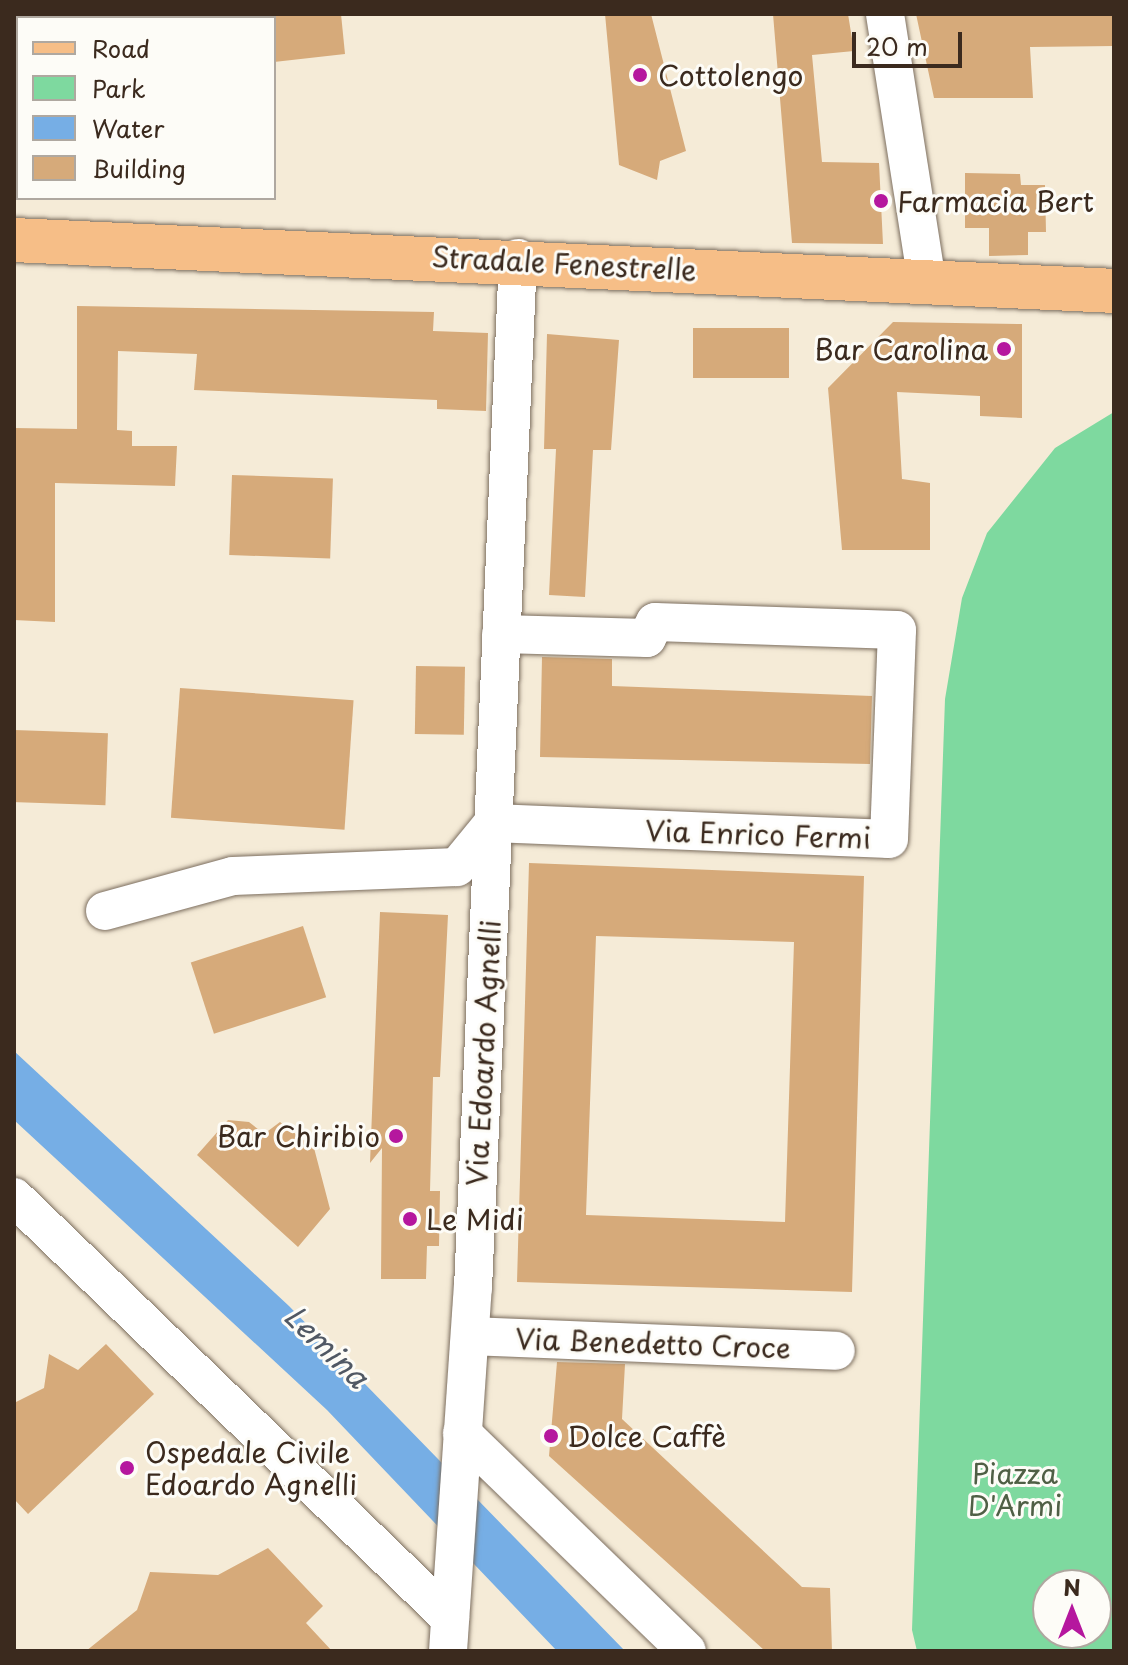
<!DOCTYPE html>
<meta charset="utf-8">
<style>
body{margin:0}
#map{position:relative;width:1128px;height:1665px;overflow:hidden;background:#f5ebd7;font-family:"Playpen Sans",sans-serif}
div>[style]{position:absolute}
.green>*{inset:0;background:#7ed99f}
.water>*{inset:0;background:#76aee5}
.building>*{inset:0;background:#d6aa7a;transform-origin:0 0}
.roads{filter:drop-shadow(0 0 2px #7c6e5f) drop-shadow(0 0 2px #7c6e5f)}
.minor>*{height:38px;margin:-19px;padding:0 19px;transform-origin:19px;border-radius:19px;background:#fff}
.major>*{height:44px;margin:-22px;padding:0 22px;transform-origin:22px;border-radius:22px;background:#f6be87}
.dots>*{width:22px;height:22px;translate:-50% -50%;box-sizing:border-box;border:4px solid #fdfcf7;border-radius:50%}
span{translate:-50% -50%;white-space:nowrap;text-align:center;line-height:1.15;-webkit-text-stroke:6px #fdfcf7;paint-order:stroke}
.poi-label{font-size:28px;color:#3b2a1e}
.left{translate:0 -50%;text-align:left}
.right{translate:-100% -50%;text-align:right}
.street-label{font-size:28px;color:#3b2a1e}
.park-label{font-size:28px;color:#4f5f45}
.water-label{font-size:30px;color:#505864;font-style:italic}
.frame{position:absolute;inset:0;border:16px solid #3b2a1e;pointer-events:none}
.legend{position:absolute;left:16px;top:16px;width:260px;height:184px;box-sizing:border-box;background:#fdfcf7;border:2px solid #afa8a0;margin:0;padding:10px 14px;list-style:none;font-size:24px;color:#3b2a1e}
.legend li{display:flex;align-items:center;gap:16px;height:40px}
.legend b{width:40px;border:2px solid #afa8a0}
.north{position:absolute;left:1032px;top:1569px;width:80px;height:80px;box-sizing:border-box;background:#fdfcf7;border:2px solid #afa8a0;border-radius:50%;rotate:0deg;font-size:22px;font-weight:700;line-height:32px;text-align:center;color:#3b2a1e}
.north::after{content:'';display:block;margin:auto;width:28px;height:36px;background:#b5179e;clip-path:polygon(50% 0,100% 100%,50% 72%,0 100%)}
.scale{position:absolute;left:852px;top:32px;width:110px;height:36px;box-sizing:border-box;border:4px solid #3b2a1e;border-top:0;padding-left:10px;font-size:24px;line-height:28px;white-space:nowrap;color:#3b2a1e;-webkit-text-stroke:6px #fdfcf7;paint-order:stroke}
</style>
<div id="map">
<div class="green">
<div style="clip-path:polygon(evenodd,1114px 412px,1114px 1651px,917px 1651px,912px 1630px,945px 699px,962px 598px,987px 533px,1055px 448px,1114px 412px,1048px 1585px,1096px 1585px,1096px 1633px,1048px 1633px,1048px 1585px)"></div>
</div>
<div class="water">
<div style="clip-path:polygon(14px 1051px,289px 1306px,625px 1651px,557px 1651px,327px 1410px,14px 1120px)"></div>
</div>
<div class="building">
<div style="clip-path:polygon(274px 14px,341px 14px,345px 54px,274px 62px)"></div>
<div style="clip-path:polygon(605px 14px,651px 14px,686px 151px,660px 161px,657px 180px,619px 165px)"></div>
<div style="clip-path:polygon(773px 14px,848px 14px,854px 51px,812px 55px,822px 162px,879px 163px,883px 244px,792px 243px)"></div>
<div style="clip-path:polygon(916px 14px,1114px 14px,1114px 46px,1030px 47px,1033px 98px,934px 98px)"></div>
<div style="clip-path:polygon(965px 173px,1020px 174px,1021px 185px,1045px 185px,1046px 232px,1028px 232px,1028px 255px,989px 256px,989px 228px,965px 228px)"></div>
<div style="clip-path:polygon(77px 306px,434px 312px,433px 331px,488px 333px,486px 411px,437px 409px,437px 400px,194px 390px,197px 354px,118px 351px,117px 430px,132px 431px,132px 446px,177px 446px,175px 486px,55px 483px,55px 622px,14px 620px,14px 428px,77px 429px)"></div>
<div style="clip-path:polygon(893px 322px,1022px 324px,1022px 418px,980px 416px,980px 396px,897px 392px,902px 479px,930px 483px,930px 550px,842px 550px,828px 388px)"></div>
<div style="left:693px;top:328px;width:96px;height:50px"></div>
<div style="clip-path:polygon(547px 334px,619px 340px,611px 450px,593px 450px,585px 597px,549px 595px,556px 449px,544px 449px)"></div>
<div style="left:232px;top:475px;width:101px;height:80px;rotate:2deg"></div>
<div style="clip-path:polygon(542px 657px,612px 659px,612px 686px,872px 696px,870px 764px,540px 757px)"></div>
<div style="left:416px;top:666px;width:49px;height:68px;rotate:1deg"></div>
<div style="left:180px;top:688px;width:174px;height:130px;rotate:4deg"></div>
<div style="left:14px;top:730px;width:94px;height:72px;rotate:2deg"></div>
<div style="clip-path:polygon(evenodd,529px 863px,864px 876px,852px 1292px,517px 1282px,529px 863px,596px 936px,794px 942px,785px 1222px,586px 1215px,596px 936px)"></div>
<div style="clip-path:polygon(380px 912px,448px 915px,440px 1077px,433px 1077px,430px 1191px,440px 1191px,439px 1246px,427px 1246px,426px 1279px,381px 1279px,382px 1148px,370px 1163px)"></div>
<div style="left:303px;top:926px;width:75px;height:118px;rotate:72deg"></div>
<div style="clip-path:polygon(228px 1120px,249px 1122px,264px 1134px,280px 1122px,314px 1148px,330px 1209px,298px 1247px,197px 1155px)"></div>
<div style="clip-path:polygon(106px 1344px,154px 1394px,28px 1514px,14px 1499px,14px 1403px,44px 1388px,49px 1354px,78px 1370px)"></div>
<div style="clip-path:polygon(557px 1362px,625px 1364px,622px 1419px,802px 1587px,830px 1588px,832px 1651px,765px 1651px,549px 1456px)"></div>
<div style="clip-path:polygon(268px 1548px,323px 1606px,306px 1623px,332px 1651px,86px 1651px,137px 1610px,150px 1572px,218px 1575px)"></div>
</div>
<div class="roads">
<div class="minor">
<div style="left:885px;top:14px;width:272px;rotate:81.1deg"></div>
<div style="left:105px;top:911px;width:133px;rotate:-15.3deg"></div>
<div style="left:233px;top:876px;width:224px;rotate:-2.3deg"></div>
<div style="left:457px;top:867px;width:57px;rotate:-50.7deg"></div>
<div style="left:493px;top:823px;width:396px;rotate:2.3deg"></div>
<div style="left:889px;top:839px;width:209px;rotate:-87.8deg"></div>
<div style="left:897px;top:630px;width:242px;rotate:-178.1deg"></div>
<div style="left:655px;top:622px;width:18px;rotate:117deg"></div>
<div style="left:647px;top:638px;width:146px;rotate:-178.4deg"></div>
<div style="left:14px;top:1197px;width:606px;rotate:44deg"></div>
<div style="left:470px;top:1336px;width:366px;rotate:2.3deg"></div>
<div style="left:462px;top:1433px;width:313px;rotate:44.1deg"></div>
<div style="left:448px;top:1651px;width:364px;rotate:-86.1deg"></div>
<div style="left:473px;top:1288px;width:1031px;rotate:-87.5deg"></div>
</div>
<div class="major">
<div style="left:14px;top:240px;width:1101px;rotate:2.65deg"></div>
</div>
</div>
<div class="dots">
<div style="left:640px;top:75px;background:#b5179e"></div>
<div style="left:881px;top:201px;background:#b5179e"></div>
<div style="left:1004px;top:349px;background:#b5179e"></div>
<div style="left:396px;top:1136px;background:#b5179e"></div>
<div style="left:410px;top:1219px;background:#b5179e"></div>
<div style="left:551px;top:1436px;background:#b5179e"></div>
<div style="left:127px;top:1468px;background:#b5179e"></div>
</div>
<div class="poi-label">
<span class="left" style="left:658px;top:75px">Cottolengo</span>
<span class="left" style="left:897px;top:201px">Farmacia Bert</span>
<span class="right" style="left:988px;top:349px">Bar Carolina</span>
<span class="right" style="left:380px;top:1136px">Bar Chiribio</span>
<span class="left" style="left:426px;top:1219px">Le Midi</span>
<span class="left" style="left:567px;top:1436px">Dolce Caffè</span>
<span class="left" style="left:145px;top:1468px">Ospedale Civile<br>Edoardo Agnelli</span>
</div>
<div class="street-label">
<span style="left:564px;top:263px;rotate:3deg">Stradale Fenestrelle</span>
<span style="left:758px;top:834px;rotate:2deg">Via Enrico Fermi</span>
<span style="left:483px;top:1053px;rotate:-87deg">Via Edoardo Agnelli</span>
<span style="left:653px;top:1343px;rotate:2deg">Via Benedetto Croce</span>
</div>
<div class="park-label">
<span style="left:1015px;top:1489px">Piazza<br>D'Armi</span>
</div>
<div class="water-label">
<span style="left:327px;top:1346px;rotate:44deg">Lemina</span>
</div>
<div class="frame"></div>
<ul class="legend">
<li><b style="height:10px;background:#f6be87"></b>Road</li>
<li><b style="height:22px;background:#7ed99f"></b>Park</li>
<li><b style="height:22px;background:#76aee5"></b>Water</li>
<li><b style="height:22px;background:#d6aa7a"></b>Building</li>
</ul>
<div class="north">N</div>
<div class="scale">20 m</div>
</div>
